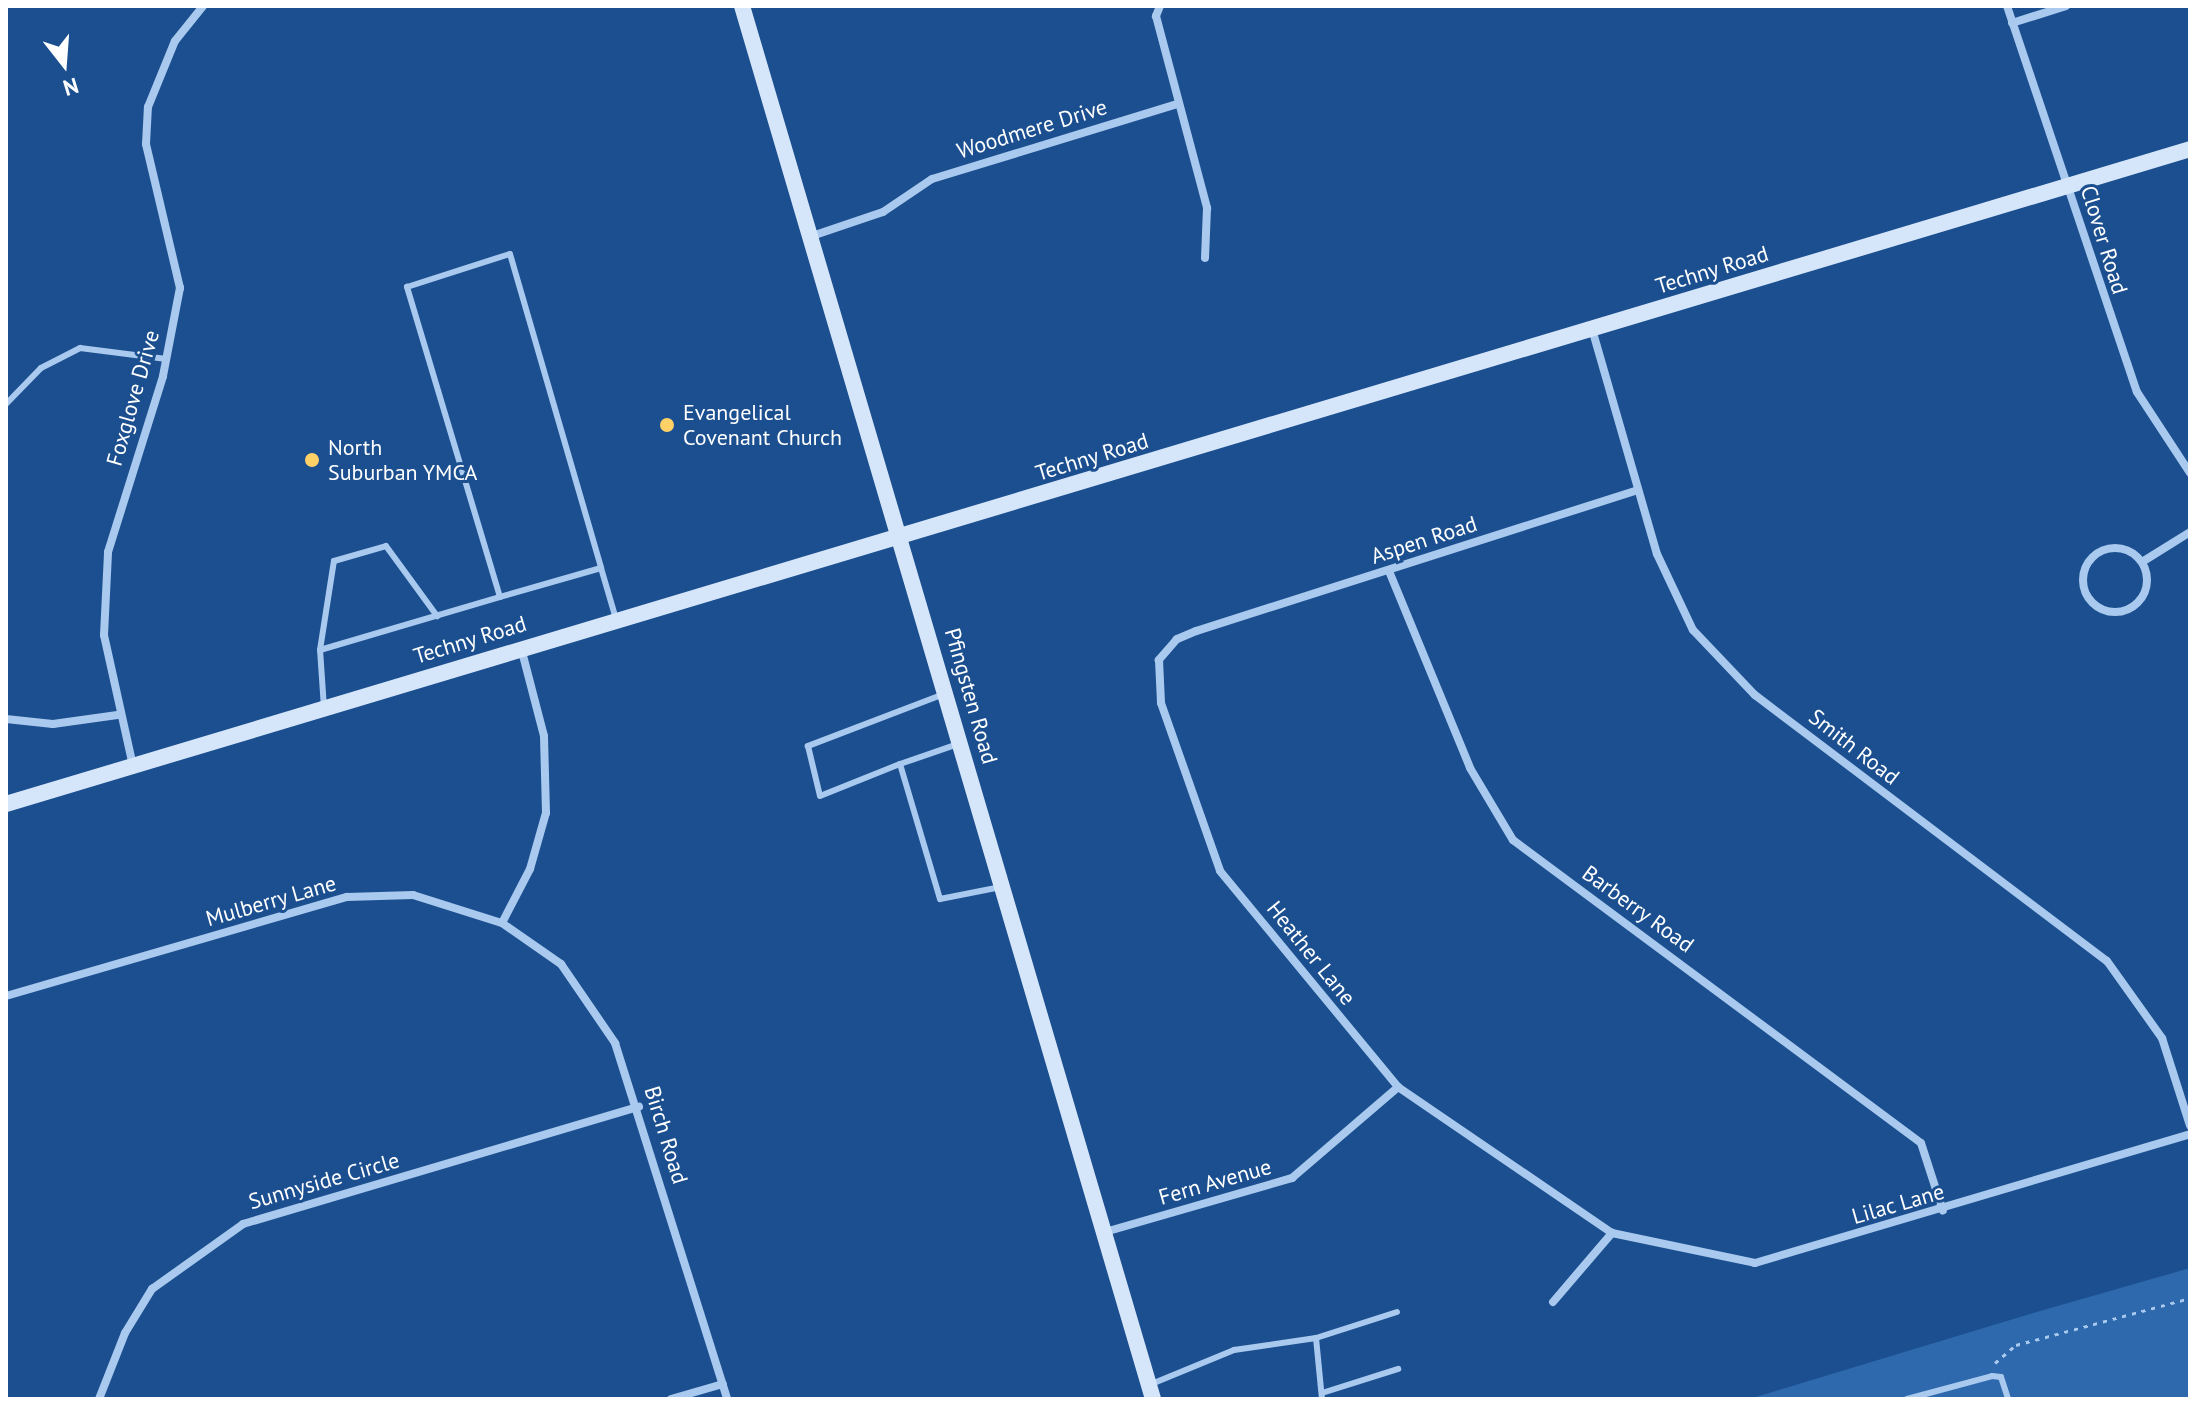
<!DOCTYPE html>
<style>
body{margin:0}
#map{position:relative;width:2196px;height:1405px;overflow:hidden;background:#1b4f8f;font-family:"PT Sans",sans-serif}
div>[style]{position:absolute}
.green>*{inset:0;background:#2e69ad}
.path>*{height:3px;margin-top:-1.5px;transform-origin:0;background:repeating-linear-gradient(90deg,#a9c9ee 0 4px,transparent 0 10px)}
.lane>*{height:6px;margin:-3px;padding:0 3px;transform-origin:3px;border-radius:3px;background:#a9c9ee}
.street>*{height:8px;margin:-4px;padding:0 4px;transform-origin:4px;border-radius:4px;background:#a9c9ee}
.street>.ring{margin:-4px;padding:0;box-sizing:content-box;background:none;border:8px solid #a9c9ee;border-radius:50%}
.secondary>*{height:16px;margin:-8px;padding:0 8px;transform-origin:8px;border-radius:8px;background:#d6e6fa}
.dots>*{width:22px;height:22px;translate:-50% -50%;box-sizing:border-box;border:4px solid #1b4f8f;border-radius:50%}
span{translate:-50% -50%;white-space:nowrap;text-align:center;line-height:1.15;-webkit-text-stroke:6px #1b4f8f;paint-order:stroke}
.street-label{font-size:22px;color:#fff}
.poi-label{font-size:22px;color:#fff}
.left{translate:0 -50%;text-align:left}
.frame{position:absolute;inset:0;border:8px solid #fff;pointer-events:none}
.north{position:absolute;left:24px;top:24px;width:80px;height:80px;-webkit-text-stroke:6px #1b4f8f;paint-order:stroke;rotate:163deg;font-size:22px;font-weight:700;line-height:32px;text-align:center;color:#fff}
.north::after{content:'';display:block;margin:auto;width:28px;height:36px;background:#fff;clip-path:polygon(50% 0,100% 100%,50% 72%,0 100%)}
</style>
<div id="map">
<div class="green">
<div style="clip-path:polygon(2190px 1268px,2190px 1399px,1749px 1399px,2040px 1311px)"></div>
</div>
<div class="path">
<div style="left:1995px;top:1363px;width:28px;rotate:-41deg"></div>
<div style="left:2016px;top:1345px;width:180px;rotate:-15.1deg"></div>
</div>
<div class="lane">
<div style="left:6px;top:404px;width:50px;rotate:-45.8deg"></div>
<div style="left:41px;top:368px;width:44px;rotate:-27.1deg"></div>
<div style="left:80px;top:348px;width:87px;rotate:7.3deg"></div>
<div style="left:601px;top:568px;width:105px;rotate:164deg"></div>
<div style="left:500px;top:597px;width:324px;rotate:-106.7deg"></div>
<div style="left:407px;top:287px;width:108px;rotate:-17.8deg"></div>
<div style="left:510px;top:254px;width:327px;rotate:73.8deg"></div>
<div style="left:601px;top:568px;width:53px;rotate:73.6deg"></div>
<div style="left:320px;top:650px;width:188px;rotate:-16.4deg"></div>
<div style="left:944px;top:694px;width:146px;rotate:159.1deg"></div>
<div style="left:808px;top:746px;width:51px;rotate:76.5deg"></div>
<div style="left:820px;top:796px;width:86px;rotate:-21.8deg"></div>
<div style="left:900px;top:764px;width:141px;rotate:73.5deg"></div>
<div style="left:940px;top:899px;width:62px;rotate:-11.1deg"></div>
<div style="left:324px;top:708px;width:58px;rotate:-93.9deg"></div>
<div style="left:320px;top:650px;width:90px;rotate:-81.1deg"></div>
<div style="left:334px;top:561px;width:54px;rotate:-16.1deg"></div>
<div style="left:386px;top:546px;width:87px;rotate:53.9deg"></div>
<div style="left:900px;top:764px;width:61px;rotate:-19deg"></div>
<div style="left:1316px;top:1338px;width:61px;rotate:84.4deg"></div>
<div style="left:1149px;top:1385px;width:92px;rotate:-22.4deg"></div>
<div style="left:1234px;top:1350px;width:83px;rotate:-8.3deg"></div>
<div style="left:1316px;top:1338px;width:85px;rotate:-17.8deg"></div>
<div style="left:1322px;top:1393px;width:80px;rotate:-17.5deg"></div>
<div style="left:1907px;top:1399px;width:88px;rotate:-15.1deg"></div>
<div style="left:1992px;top:1376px;width:9px;rotate:6deg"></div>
<div style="left:2001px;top:1377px;width:23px;rotate:72deg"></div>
</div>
<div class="street">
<div style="left:1160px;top:6px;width:11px;rotate:112deg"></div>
<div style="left:1156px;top:16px;width:199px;rotate:75.1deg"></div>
<div style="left:1207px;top:208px;width:50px;rotate:92.3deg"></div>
<div style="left:2007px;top:6px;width:407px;rotate:71.4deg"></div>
<div style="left:2137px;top:392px;width:97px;rotate:56.8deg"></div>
<div style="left:2012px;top:23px;width:57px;rotate:-17.5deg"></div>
<div style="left:809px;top:237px;width:78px;rotate:-18.7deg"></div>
<div style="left:883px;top:212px;width:59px;rotate:-34deg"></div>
<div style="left:932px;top:179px;width:256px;rotate:-17deg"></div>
<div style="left:1592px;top:329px;width:234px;rotate:73.9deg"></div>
<div style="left:1657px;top:554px;width:84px;rotate:64.7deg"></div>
<div style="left:1693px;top:630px;width:90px;rotate:46.4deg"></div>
<div style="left:1755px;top:695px;width:441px;rotate:37.1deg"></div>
<div style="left:2107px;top:961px;width:95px;rotate:54.5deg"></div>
<div style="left:2162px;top:1038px;width:92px;rotate:72.3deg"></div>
<div style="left:1638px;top:490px;width:464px;rotate:162.3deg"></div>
<div style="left:1196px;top:631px;width:21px;rotate:157deg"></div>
<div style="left:1177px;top:639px;width:28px;rotate:131deg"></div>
<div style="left:1159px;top:660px;width:43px;rotate:87.3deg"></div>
<div style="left:1161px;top:703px;width:178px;rotate:70.6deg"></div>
<div style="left:1220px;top:871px;width:280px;rotate:50.5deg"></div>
<div style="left:1398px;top:1087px;width:259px;rotate:34.3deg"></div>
<div style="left:1612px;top:1233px;width:146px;rotate:11.8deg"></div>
<div style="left:1755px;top:1263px;width:454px;rotate:-16.5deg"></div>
<div class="ring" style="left:2083px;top:548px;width:56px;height:56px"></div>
<div style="left:2142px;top:562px;width:57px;rotate:-32deg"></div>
<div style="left:1389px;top:571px;width:213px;rotate:67.6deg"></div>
<div style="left:1470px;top:768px;width:84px;rotate:59.2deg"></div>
<div style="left:1513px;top:840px;width:508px;rotate:36.6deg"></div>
<div style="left:1921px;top:1143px;width:71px;rotate:72.1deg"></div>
<div style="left:6px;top:719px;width:47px;rotate:6.1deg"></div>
<div style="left:53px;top:724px;width:65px;rotate:-8deg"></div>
<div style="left:133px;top:766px;width:134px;rotate:-102.5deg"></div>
<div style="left:104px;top:635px;width:83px;rotate:-87.2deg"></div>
<div style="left:108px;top:552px;width:184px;rotate:-72.6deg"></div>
<div style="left:163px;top:376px;width:90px;rotate:-79.1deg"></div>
<div style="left:180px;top:288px;width:148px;rotate:-103.3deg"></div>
<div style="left:146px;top:144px;width:37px;rotate:-87deg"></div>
<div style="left:148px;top:107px;width:71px;rotate:-67.8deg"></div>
<div style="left:175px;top:41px;width:45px;rotate:-51.3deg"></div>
<div style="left:502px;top:923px;width:72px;rotate:34.8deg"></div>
<div style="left:561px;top:964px;width:96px;rotate:55.6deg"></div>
<div style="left:615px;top:1043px;width:373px;rotate:72.5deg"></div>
<div style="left:6px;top:996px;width:355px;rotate:-16.2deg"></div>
<div style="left:347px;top:897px;width:66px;rotate:-1.7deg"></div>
<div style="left:413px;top:895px;width:93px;rotate:17.5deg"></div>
<div style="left:502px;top:923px;width:61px;rotate:-62.6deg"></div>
<div style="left:530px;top:869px;width:58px;rotate:-74.1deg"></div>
<div style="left:546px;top:813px;width:77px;rotate:-91.5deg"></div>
<div style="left:544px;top:736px;width:91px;rotate:-104.6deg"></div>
<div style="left:1105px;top:1232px;width:195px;rotate:-16.1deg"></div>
<div style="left:1292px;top:1178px;width:140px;rotate:-40.6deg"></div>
<div style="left:1553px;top:1302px;width:91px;rotate:-49.5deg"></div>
<div style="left:99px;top:1399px;width:71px;rotate:-68.5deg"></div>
<div style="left:125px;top:1333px;width:52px;rotate:-58.5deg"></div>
<div style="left:152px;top:1289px;width:112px;rotate:-35.5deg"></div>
<div style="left:243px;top:1224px;width:413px;rotate:-16.5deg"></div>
<div style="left:671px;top:1399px;width:54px;rotate:-16.1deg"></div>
</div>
<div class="secondary">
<div style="left:742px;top:6px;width:1452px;rotate:73.56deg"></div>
<div style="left:6px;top:804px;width:2280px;rotate:-16.69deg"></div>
</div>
<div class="dots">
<div style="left:667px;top:425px;background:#ffd166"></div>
<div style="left:312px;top:460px;background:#ffd166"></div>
</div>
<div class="street-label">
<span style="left:1032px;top:129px;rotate:-17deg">Woodmere Drive</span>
<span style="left:2104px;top:240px;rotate:73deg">Clover Road</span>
<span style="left:1712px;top:270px;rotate:-17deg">Techny Road</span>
<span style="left:133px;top:398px;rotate:-74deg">Foxglove Drive</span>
<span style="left:1092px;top:457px;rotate:-17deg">Techny Road</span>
<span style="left:1424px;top:540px;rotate:-18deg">Aspen Road</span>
<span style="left:470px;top:640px;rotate:-17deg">Techny Road</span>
<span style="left:971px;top:696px;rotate:74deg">Pfingsten Road</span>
<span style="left:1854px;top:747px;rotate:38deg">Smith Road</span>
<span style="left:271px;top:901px;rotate:-16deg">Mulberry Lane</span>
<span style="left:1638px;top:909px;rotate:36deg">Barberry Road</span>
<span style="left:1311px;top:953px;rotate:51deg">Heather Lane</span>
<span style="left:666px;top:1135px;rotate:73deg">Birch Road</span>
<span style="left:324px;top:1181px;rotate:-16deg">Sunnyside Circle</span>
<span style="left:1215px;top:1182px;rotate:-16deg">Fern Avenue</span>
<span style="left:1898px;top:1204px;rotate:-16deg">Lilac Lane</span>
</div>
<div class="poi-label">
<span class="left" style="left:683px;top:425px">Evangelical<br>Covenant Church</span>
<span class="left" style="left:328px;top:460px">North<br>Suburban YMCA</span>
</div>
<div class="frame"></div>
<div class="north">N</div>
</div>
